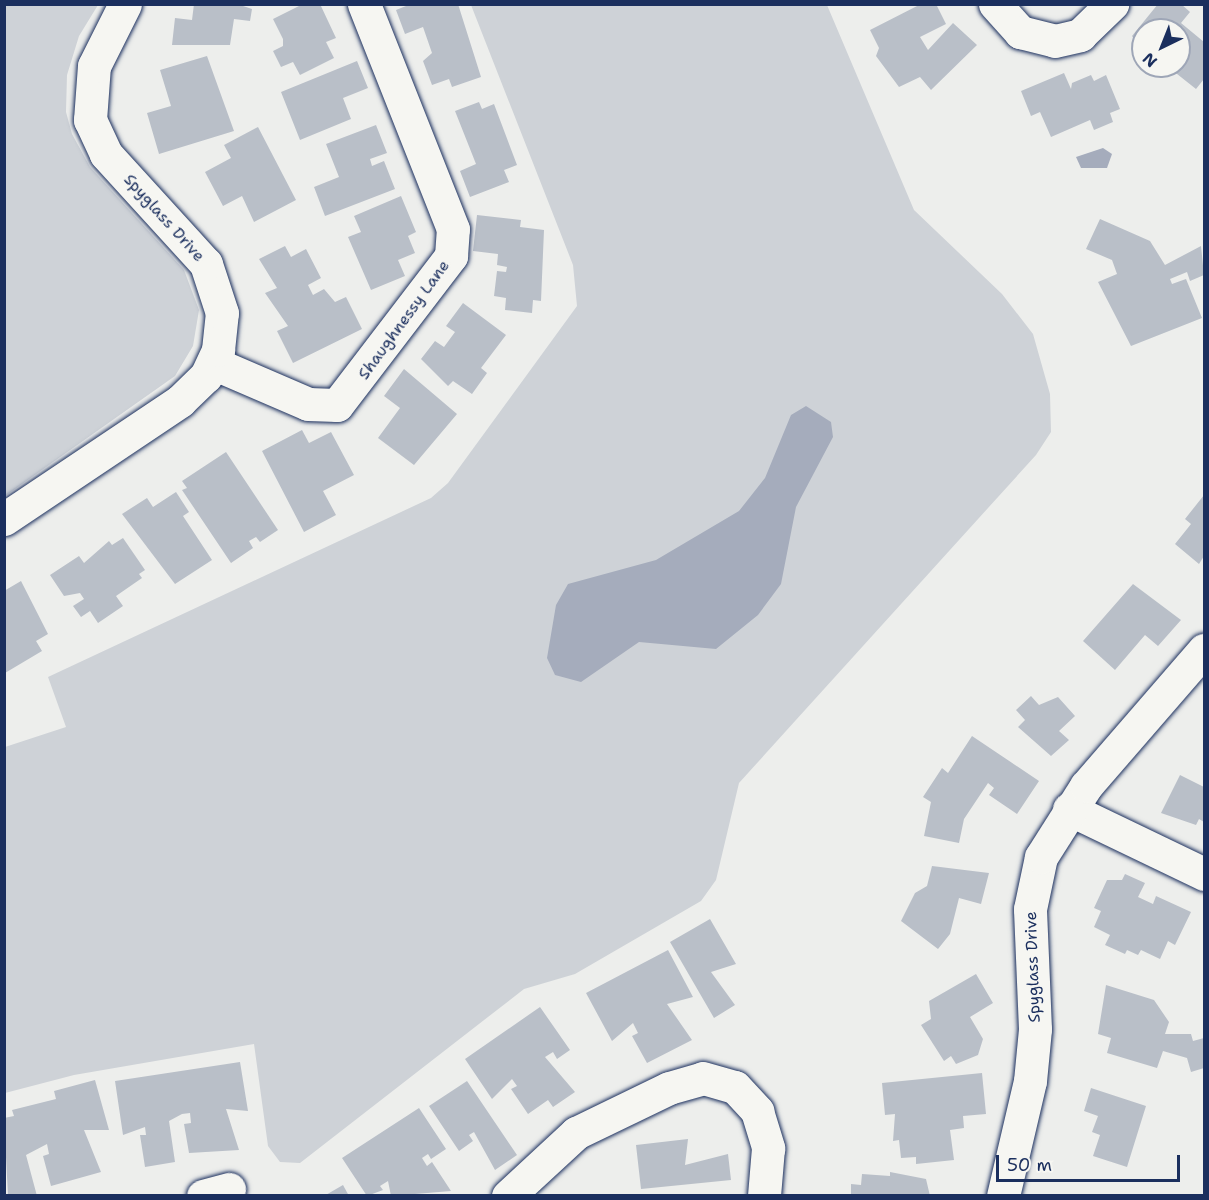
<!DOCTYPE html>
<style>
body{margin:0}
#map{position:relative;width:1209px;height:1200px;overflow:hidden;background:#edeeec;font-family:"Shantell Sans",sans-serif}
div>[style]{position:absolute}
.green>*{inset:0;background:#ced2d7}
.water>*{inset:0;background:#a5acbc}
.building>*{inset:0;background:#b9bfc8}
.roads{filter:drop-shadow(0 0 2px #1b2f5e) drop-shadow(0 0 2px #1b2f5e)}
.minor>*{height:33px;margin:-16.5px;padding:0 16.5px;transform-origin:16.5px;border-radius:16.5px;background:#f6f6f2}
span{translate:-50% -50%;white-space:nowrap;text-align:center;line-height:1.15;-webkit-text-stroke:5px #f6f6f2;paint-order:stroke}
.street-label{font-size:16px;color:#1b2f5e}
.frame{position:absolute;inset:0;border:6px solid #1b2f5e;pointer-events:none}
.north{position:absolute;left:1131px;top:18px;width:60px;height:60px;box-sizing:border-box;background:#f6f6f2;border:2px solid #9ea6b7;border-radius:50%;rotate:223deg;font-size:16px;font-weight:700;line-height:24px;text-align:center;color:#1b2f5e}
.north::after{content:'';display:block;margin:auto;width:21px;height:27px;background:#1b2f5e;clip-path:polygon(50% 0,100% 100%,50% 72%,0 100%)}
.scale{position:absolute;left:996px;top:1155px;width:184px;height:27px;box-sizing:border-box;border:3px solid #1b2f5e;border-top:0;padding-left:8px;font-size:18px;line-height:21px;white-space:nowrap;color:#1b2f5e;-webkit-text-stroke:4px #f6f6f2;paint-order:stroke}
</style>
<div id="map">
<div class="green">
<div style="clip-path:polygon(5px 4px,98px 5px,79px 36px,67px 75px,66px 112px,72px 134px,90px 167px,184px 270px,199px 310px,193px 346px,175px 376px,5px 496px)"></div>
<div style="clip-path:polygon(471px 5px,827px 5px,914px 210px,1002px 294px,1033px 334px,1050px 394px,1051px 432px,1036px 455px,739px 783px,716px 880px,701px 901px,575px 974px,524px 989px,300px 1163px,280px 1162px,268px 1146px,254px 1044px,74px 1075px,5px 1093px,5px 747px,66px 727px,48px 677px,431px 498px,448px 483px,577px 306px,573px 265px)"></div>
</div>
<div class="water">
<div style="clip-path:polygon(1103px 148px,1112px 154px,1107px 168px,1081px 168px,1076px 157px)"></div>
<div style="clip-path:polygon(806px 406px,831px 422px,833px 437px,796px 507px,781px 584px,758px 615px,716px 649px,639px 642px,581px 682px,555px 675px,547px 658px,556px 605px,568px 584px,656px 560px,739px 511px,765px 478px,791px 415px)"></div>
</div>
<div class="building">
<div style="clip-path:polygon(194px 4px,237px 4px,252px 9px,250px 21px,234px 19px,230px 45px,172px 45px,175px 18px,192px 20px)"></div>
<div style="clip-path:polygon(303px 4px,320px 4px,336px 38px,326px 42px,334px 58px,300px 75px,293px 62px,281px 67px,273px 51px,283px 46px,283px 39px,273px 19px)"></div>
<div style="clip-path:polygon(411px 4px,458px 4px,481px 77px,452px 87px,449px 79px,432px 85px,423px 61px,432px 53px,423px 27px,405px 34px,396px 10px)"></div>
<div style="clip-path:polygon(921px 4px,937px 6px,946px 24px,920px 37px,928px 50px,953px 23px,977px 45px,931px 90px,920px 77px,899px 87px,876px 56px,879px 48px,870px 30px)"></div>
<div style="clip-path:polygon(1158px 4px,1181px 4px,1190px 12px,1181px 23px,1204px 42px,1204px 79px,1196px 89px,1167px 66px,1179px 66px,1179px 30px,1143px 30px,1143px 52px,1132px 36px)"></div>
<div style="clip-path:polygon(207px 56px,234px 131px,159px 154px,147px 113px,171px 106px,160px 70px)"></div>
<div style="clip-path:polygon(357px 61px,368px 88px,343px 98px,351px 119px,300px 140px,281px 92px)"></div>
<div style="clip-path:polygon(1064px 73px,1071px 89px,1072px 83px,1091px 75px,1094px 81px,1106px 75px,1120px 109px,1110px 113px,1113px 122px,1094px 130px,1090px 120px,1051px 137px,1040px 112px,1031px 116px,1021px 91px)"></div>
<div style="clip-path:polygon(479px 102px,482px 109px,494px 104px,517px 165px,504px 170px,509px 182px,470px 197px,460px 171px,476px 164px,455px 111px)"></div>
<div style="clip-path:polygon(376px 125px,387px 153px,370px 159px,372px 166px,384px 161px,395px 189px,325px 216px,314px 187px,339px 177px,326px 144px)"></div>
<div style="clip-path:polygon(258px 127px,296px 200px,254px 222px,242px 196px,223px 206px,205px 172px,231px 158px,224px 145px)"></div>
<div style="clip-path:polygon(401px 196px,416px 232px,408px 236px,415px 253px,398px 260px,405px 276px,371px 290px,348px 237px,361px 232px,354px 216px)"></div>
<div style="clip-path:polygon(477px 215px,521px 220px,520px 227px,544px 230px,541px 301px,533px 300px,532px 313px,505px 310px,506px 298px,494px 296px,497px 271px,506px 272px,507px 267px,497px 265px,498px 254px,473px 251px)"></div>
<div style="clip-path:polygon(1100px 219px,1150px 241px,1165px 265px,1201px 246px,1204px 275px,1190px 281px,1187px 272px,1170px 279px,1172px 284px,1186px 279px,1202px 318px,1131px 346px,1098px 282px,1117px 274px,1112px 260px,1086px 249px)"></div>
<div style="clip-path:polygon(285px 246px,291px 257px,306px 249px,321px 278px,308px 285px,313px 295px,324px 289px,335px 302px,346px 297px,362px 329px,293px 363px,277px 331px,288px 326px,265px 293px,277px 288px,259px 259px)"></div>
<div style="clip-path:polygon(463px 303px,506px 335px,481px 368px,487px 373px,472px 394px,453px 381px,448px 386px,421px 359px,435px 341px,444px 347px,455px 332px,446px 326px)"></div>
<div style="clip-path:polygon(404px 369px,457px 414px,414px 465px,378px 438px,400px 408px,384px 396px)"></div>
<div style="clip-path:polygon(302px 430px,309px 443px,331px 432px,354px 475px,323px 491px,336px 515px,304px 532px,262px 451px)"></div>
<div style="clip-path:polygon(226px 452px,278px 530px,260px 542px,256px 537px,249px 541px,253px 548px,231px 563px,182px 490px,187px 488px,182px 481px)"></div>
<div style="clip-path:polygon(176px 492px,189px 512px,183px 516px,212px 560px,175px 584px,122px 514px,147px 498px,153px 507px)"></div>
<div style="clip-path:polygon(1204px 495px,1204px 556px,1199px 564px,1175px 544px,1191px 524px,1185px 519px)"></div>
<div style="clip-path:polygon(123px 538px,145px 570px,139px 574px,142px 578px,116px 596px,123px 606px,98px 623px,90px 611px,81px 617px,73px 606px,84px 599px,80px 593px,64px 596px,50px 575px,79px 556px,84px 563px,109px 541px,112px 545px)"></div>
<div style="clip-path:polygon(21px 581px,48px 634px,36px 641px,42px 651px,5px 673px,4px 591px)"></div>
<div style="clip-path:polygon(1133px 584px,1181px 620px,1158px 646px,1145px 635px,1115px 670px,1083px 641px)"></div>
<div style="clip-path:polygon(1031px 696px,1039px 705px,1058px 697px,1075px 716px,1059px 731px,1069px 740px,1051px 756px,1018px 727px,1025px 720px,1016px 710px)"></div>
<div style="clip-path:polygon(972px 736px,1039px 781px,1017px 814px,989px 795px,994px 788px,988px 783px,964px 819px,959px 843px,924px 836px,931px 802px,923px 797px,942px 768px,948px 773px)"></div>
<div style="clip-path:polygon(1180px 775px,1204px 787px,1204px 822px,1199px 819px,1196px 825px,1161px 813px)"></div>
<div style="clip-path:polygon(932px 866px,989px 873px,981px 904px,959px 898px,950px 934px,938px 949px,901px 921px,915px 893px,927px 886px)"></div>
<div style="clip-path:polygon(1125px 874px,1145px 883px,1138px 897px,1153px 904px,1156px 896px,1191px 912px,1175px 945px,1168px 941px,1160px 959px,1141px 950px,1138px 955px,1127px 950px,1125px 954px,1105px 945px,1110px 935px,1094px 927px,1101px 911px,1094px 908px,1107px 880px,1122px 880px)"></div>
<div style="clip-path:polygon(710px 919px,736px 964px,711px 972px,735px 1005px,714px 1018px,670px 942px)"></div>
<div style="clip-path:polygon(668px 950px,693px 997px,667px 1004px,692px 1040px,647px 1063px,632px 1036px,638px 1033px,633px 1023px,612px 1041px,586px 993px)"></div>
<div style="clip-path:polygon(976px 974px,993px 1003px,970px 1017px,983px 1039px,978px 1055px,956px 1064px,951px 1056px,944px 1061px,921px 1025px,931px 1019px,929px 1001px)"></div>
<div style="clip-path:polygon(1106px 985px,1154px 1000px,1169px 1022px,1165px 1034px,1191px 1034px,1193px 1041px,1204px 1038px,1204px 1068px,1191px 1072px,1187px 1058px,1163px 1051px,1157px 1068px,1107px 1053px,1111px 1038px,1098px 1034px)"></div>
<div style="clip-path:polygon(540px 1007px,570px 1050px,557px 1059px,553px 1052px,545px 1057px,575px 1092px,553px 1107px,548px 1100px,528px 1114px,511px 1089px,517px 1086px,512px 1079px,492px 1099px,465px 1059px)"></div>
<div style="clip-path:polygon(240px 1062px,248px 1111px,226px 1109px,239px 1150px,189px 1153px,184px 1124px,191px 1123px,190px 1113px,182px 1114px,169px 1121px,175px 1162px,145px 1167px,140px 1135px,146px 1135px,145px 1127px,123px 1135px,115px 1081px)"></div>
<div style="clip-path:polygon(982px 1073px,986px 1114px,963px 1116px,964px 1128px,950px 1130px,954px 1160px,916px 1164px,916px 1157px,901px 1158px,899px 1140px,893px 1141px,895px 1114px,885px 1115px,882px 1083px)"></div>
<div style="clip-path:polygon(95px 1080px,109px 1130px,84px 1130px,101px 1172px,51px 1186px,43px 1156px,49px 1154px,47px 1144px,26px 1155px,37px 1196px,8px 1196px,4px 1118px,14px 1116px,12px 1110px,56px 1099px,54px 1091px)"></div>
<div style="clip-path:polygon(467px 1081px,517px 1155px,495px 1170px,474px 1132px,469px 1135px,473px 1141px,459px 1151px,429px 1106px)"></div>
<div style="clip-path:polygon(1091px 1088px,1146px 1106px,1127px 1167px,1093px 1156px,1100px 1135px,1092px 1132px,1098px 1116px,1084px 1111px)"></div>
<div style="clip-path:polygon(419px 1108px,446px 1149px,431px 1159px,428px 1154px,422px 1158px,427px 1166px,432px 1162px,451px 1191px,391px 1196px,388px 1181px,380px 1186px,383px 1190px,367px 1196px,342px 1158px)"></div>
<div style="clip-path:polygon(688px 1139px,685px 1165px,728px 1154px,731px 1180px,641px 1189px,636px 1145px)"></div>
<div style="clip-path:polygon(890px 1172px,926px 1179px,930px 1196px,851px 1196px,851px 1184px,861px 1185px,862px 1174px,890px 1176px)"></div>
<div style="clip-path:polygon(343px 1185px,349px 1196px,324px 1196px)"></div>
</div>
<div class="roads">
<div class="minor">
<div style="left:995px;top:4px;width:38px;rotate:48deg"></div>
<div style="left:1020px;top:32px;width:36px;rotate:14deg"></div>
<div style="left:1055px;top:41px;width:26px;rotate:-13deg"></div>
<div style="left:1080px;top:35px;width:45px;rotate:-44.1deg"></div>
<div style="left:213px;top:363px;width:103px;rotate:23.3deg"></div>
<div style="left:308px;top:404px;width:29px;rotate:2deg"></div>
<div style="left:337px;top:405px;width:188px;rotate:-52.6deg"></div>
<div style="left:451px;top:256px;width:27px;rotate:-86deg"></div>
<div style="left:453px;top:229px;width:242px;rotate:-111.6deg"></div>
<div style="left:4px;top:519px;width:212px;rotate:-33.8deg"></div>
<div style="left:180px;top:401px;width:36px;rotate:-44deg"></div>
<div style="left:206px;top:376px;width:29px;rotate:-65deg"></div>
<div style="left:218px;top:350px;width:37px;rotate:-84deg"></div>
<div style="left:222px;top:313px;width:52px;rotate:-108.1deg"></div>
<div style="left:206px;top:264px;width:149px;rotate:-132.3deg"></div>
<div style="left:106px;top:154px;width:38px;rotate:-115deg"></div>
<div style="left:90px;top:120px;width:54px;rotate:-85.8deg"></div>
<div style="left:94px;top:66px;width:69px;rotate:-63.4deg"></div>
<div style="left:1069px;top:809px;width:150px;rotate:25.7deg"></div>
<div style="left:203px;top:1196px;width:27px;rotate:-15deg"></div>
<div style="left:508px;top:1196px;width:93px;rotate:-42.8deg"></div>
<div style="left:576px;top:1133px;width:103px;rotate:-25.8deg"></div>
<div style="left:669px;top:1088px;width:35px;rotate:-16deg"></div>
<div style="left:703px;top:1078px;width:33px;rotate:16deg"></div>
<div style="left:735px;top:1087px;width:33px;rotate:47deg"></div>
<div style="left:757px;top:1111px;width:39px;rotate:73deg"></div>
<div style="left:768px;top:1148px;width:48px;rotate:94.8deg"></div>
<div style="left:1003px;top:1196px;width:118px;rotate:-76.8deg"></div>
<div style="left:1030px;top:1081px;width:52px;rotate:-84.5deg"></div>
<div style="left:1035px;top:1029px;width:120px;rotate:-92.4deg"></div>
<div style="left:1030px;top:909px;width:53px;rotate:-78.1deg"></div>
<div style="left:1041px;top:857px;width:84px;rotate:-57.6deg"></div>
<div style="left:1086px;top:786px;width:180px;rotate:-49.1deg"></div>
</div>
</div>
<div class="street-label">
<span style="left:164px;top:218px;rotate:48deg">Spyglass Drive</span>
<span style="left:404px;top:320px;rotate:-54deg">Shaughnessy Lane</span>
<span style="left:1033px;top:967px;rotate:-92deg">Spyglass Drive</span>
</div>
<div class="frame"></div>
<div class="north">N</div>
<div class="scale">50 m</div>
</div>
